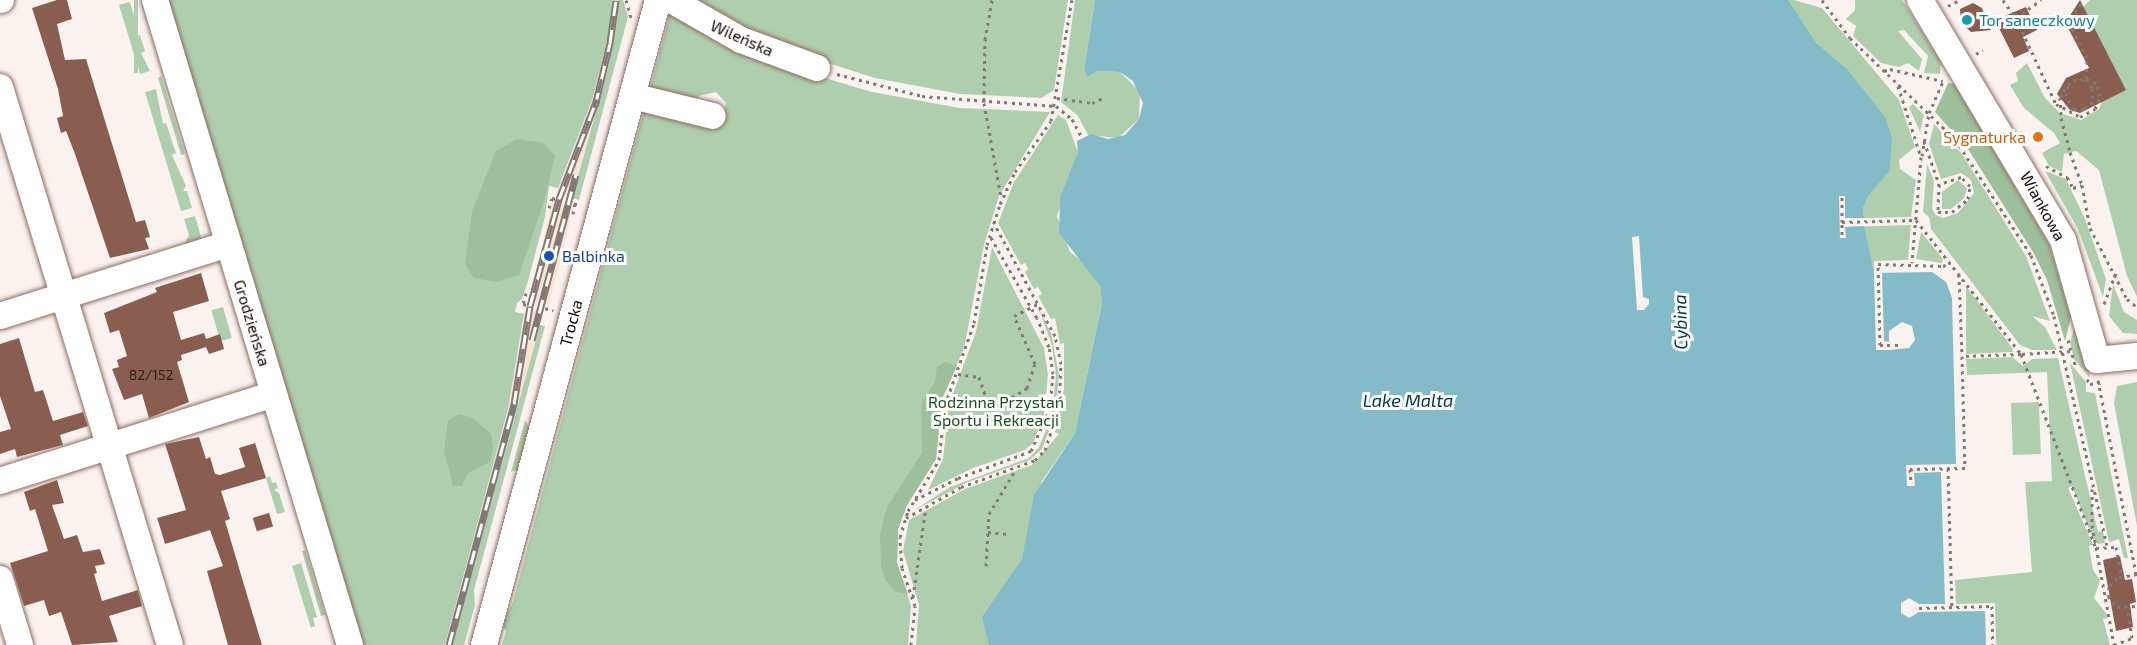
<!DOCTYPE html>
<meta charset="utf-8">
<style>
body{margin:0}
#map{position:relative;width:2137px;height:645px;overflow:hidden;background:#faf2ef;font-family:"Exo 2",sans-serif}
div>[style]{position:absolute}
.built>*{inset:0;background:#fce2d5;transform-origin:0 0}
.green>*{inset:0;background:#afceae;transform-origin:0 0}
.forest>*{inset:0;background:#9dbf9c}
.water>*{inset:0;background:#83bbc9}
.pier>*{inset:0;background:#faf2ef}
.building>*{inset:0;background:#895d50;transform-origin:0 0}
.path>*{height:3px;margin-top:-1.5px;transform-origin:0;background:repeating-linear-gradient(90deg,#827975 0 3px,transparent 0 7.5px)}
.roads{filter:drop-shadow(0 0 2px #8c6c5e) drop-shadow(0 0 2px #8c6c5e)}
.minor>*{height:26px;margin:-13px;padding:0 13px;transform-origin:13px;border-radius:13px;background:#fff}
.rail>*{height:7px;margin-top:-3.5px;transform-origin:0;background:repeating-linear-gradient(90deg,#fff 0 14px,#837976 0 28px);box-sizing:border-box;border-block:2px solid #837976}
.path-bridge>*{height:3px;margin-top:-1.5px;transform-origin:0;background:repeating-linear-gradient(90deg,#827975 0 3px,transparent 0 7.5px)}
.dots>*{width:16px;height:16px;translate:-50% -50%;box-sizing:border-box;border:3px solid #fff;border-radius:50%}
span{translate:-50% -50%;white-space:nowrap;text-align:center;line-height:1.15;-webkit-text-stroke:6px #fff;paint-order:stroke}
.number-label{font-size:14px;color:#311e18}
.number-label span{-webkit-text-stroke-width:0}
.culture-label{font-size:16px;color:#0d838f}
.left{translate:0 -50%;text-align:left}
.street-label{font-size:16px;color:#140905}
.food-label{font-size:16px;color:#c56008}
.right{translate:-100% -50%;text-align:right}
.transit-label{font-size:16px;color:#164399}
.park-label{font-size:16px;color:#1d4d1f}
.water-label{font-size:18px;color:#013742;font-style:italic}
</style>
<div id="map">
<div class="built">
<div style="clip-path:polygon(612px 0,618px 0,615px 34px,572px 198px,556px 194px,593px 97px,609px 33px)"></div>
<div style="left:553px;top:202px;width:21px;height:103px;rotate:14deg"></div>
<div style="clip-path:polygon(525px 309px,543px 313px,452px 645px,445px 645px,508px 409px)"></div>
</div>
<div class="green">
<div style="left:134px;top:0;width:4px;height:73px"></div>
<div style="clip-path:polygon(164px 0,612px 0,609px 33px,593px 97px,558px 188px,549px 186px,545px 217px,528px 281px,522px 299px,517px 303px,515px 312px,524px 314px,508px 409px,445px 645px,360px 645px)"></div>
<div style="clip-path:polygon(618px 0,623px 0,628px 17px,579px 200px,572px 198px,608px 68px)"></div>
<div style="clip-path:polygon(687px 0,1068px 0,1054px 90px,1041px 98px,960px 94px,875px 78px,784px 49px)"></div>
<div style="clip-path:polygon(1075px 0,1095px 0,1084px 70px,1087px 77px,1098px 71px,1120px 72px,1140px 92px,1139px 119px,1118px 138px,1088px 135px,1078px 116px,1061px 102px)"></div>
<div style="clip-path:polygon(1777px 0,1794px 0,1822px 8px,1899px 100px,1915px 147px,1899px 160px,1900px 169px,1916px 180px,1911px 217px,1864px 218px,1863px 208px,1869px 195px,1838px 70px)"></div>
<div style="clip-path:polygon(1855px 0,1902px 0,1941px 62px,1940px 74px,1924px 73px,1928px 56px,1904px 30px,1898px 31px,1922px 59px,1919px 71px,1908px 63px,1899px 67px,1881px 63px,1853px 36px,1856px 26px,1846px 19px,1855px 10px)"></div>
<div style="clip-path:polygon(2090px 0,2137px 0,2137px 297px,2127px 276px,2099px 170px,2076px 151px,2064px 154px,2062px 172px,2049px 166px,2042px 153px,2060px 143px,2054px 133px,2024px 108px,2010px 85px,2018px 81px,2016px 73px,2027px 63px,2045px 98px,2060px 113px,2081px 120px,2099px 109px,2103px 99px,2083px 7px)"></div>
<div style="clip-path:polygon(130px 2px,138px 30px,136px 36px,140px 35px,145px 51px,141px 53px,150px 71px,140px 74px,119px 5px)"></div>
<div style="clip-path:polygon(670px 14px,815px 75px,872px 92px,960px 108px,1050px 112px,999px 196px,984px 245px,964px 348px,942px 399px,936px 459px,907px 505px,898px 529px,897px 563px,911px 606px,908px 645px,502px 645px,506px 631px,502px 625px,513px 602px,645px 107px,721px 123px,726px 103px,716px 92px,699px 96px,698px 101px,649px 94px)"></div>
<div style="clip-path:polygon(161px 76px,185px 154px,181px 155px,158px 78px)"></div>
<div style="clip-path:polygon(156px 89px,163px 124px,166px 123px,176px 153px,172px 155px,186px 186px,183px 191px,187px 191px,192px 208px,181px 211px,145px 92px)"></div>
<div style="clip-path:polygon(1913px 104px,1924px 115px,1920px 132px,1909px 107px)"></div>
<div style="clip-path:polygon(1058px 115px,1066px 120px,1078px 152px,1057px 216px,1070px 252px,1089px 267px,1100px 286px,1102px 303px,1075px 433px,1042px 481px,1022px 559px,1024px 645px,916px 645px,919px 605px,903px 551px,909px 520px,965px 489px,1032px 465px,1059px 434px,1055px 432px,1064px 389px,1064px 343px,1060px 344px,1055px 318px,1051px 319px,1038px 296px,1042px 294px,1038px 287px,1034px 289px,1025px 272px,1028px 269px,1025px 263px,1021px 265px,998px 223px,1014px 182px)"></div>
<div style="clip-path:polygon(1934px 124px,1962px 154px,2026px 256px,2050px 321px,2032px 316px,2045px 327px,2057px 350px,2032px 350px,2020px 345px,1931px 229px,1929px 217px,1923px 212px,1927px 164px,1934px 181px,1932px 209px,1936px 215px,1943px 218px,1958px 213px,1974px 193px,1971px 180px,1961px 173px,1941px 179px,1929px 144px)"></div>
<div style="clip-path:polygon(2045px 171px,2066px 179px,2085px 219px,2106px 279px,2103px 297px,2078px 229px)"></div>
<div style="clip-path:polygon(1958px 180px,1967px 188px,1964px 198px,1951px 209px,1942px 209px,1942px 192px)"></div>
<div style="clip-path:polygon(195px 216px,203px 244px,184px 245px,189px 235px,184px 219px)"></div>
<div style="clip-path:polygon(1911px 225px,1908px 260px,1874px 261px,1874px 273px,1845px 227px)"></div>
<div style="clip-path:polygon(1921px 232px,1943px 259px,1942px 263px,1916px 259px)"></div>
<div style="clip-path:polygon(992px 247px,1044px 348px,1048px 375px,1044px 415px,1033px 443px,1025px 450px,973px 468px,928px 490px,943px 459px,949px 404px,976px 332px)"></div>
<div style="clip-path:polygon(2113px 284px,2124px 312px,2137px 320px,2137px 334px,2123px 333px,2109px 316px)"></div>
<div style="clip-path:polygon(1966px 286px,2013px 349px,2012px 352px,1966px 354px)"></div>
<div style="left:223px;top:307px;width:32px;height:12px;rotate:74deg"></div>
<div style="clip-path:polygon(1039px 309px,1051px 333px,1059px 375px,1055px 415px,1042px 449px,1030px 460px,968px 482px,913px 511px,950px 487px,1029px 458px,1039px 447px,1052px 415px,1056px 375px,1052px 346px)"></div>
<div style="clip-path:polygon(2077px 319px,2086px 348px,2090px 378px,2074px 359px,2070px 343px)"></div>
<div style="clip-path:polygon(540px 325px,545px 326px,474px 590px,475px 605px,464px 645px,452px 645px)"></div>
<div style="clip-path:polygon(2012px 357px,2023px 366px,2032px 359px,2058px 358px,2098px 532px,2103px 531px,2105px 543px,2098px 544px,2091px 534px,2072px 486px,2068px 488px,2093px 545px,2089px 546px,2093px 570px,2100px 580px,2094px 598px,2106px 613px,2108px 618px,2103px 619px,2110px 645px,1996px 645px,1995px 603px,1956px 604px,1955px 580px,2032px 572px,2025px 482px,2052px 481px,2047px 372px,1967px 375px,1966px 359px)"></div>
<div style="clip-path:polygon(2070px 363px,2086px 382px,2086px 392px,2095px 393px,2128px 558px,2124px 558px,2119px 539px,2109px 542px)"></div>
<div style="clip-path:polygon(2137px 382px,2137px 526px,2114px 403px,2117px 386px)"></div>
<div style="left:2039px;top:402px;width:52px;height:28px;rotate:88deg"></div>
<div style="clip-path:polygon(525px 420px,534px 437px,522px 482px,516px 470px,511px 472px)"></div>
<div style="clip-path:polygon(270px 476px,272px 483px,276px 482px,278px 488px,274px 490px,279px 493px,285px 512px,277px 514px,266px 478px)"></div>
<div style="clip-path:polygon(305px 550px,325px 615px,321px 616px,302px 551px)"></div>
<div style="clip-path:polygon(301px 563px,317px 617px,313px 618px,315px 626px,311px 628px,292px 566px)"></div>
</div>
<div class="forest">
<div style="clip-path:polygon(1948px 83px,1954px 84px,2049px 244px,2071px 317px,2065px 341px,2047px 280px,2033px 252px,1968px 149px,1935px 112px)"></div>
<div style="clip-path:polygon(517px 139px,543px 143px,555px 155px,546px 195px,519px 275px,497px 282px,474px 278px,465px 264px,472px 212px,496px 151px)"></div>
<div style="clip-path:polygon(945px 362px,957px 366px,942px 399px,936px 459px,907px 505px,898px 529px,897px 563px,908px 594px,896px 592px,886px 581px,881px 566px,880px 534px,887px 507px,922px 453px,921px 403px,935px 382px,937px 367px)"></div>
<div style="clip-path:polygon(459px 414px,474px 419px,491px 434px,493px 448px,490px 462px,468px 473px,462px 486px,453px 486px,444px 451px,448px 420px)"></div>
</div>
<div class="water">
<div style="clip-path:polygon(evenodd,1095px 0,1788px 0,1816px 43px,1847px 69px,1885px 117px,1892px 138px,1890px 170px,1869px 195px,1863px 208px,1864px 218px,1845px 218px,1845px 196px,1839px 196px,1840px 238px,1846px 238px,1845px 227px,1864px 226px,1874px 273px,1932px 272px,1946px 282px,1952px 298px,1956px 464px,1906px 465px,1907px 486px,1915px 486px,1914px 473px,1941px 472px,1945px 604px,1919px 604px,1909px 598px,1901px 603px,1901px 613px,1909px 618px,1919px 612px,1985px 611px,1986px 645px,989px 645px,982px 617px,1022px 559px,1034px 495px,1075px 433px,1102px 303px,1100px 286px,1059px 233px,1060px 198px,1078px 152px,1077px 141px,1091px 134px,1108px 139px,1125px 135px,1139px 119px,1143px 103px,1133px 81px,1120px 72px,1098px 71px,1087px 77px,1084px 70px,1095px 0,1639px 236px,1643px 297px,1649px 299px,1649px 304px,1644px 310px,1637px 310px,1632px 237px,1639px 236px,1095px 0,1902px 322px,1912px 326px,1915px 340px,1909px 348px,1889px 350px,1889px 331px,1902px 322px)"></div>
</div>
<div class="pier">
<div style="clip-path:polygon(1874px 273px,1882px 273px,1884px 341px,1889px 342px,1889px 350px,1876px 350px)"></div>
</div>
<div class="building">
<div style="clip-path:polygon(57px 0,67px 0,72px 19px,57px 24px,65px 60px,86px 59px,136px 222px,145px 220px,150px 237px,145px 238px,149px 249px,110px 258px,75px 154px,66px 131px,61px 133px,57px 118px,63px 116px,58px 89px,32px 8px)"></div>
<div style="clip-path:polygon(2080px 0,2126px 90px,2080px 113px,2070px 110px,2057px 94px,2066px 78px,2089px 68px,2068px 28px,2069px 17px)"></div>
<div style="clip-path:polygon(1973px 3px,1982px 8px,1991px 30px,1971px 32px,1961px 23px,1960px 9px)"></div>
<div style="clip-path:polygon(2026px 7px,2037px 30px,2023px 37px,2029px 51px,2014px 58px,1995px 20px)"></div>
<div style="clip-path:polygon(201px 273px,209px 301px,173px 312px,181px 340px,204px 333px,206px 339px,220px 334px,224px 349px,209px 354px,206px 347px,181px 355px,182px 360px,177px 362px,189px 402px,149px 418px,142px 394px,124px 400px,112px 369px,119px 367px,117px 360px,127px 356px,119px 330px,110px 333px,104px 313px,157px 292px,155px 288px)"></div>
<div style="clip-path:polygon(19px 338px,35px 392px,43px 390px,53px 421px,83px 412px,88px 426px,60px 435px,63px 445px,17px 457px,15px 449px,0 454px,0 432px,11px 429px,0 396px,0 344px)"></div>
<div style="clip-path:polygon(199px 437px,206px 459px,210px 457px,215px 474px,220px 475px,245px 467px,239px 448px,255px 443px,266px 478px,221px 491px,230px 519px,225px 521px,262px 645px,228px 645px,207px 571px,223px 566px,210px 530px,165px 544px,160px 527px,157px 518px,186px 510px,165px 444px)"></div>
<div style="clip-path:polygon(57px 480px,64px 503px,52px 505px,64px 539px,77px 535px,83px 552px,100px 549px,105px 564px,95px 566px,97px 573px,94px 574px,102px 601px,138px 590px,142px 606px,109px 616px,118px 642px,72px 645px,61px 612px,49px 616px,44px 600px,24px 606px,10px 563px,48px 551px,35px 509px,30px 511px,24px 492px)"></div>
<div style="left:269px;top:513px;width:14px;height:17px;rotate:73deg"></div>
<div style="clip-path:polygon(2120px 556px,2125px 580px,2132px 579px,2136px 602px,2130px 604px,2133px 627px,2116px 631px,2103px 560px)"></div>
</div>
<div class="path">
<div style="left:626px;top:0;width:18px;rotate:74deg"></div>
<div style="left:992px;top:0;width:39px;rotate:100deg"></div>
<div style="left:985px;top:38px;width:65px;rotate:90.9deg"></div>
<div style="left:984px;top:103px;width:96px;rotate:79.7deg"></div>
<div style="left:1822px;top:0;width:47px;rotate:53.6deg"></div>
<div style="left:1850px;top:38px;width:146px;rotate:43.9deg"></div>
<div style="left:1955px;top:139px;width:139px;rotate:56.8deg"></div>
<div style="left:2031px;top:255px;width:65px;rotate:69.3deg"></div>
<div style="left:2054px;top:316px;width:235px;rotate:77deg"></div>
<div style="left:2003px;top:0;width:22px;rotate:54deg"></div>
<div style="left:2016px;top:18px;width:95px;rotate:65.1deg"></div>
<div style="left:2056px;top:104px;width:27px;rotate:28deg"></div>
<div style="left:2080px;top:117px;width:17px;rotate:-28deg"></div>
<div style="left:2095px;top:109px;width:14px;rotate:-69deg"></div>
<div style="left:2100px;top:96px;width:14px;rotate:-107deg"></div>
<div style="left:2096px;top:83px;width:11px;rotate:-158deg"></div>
<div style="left:2086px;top:79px;width:21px;rotate:-87deg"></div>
<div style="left:2087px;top:58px;width:36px;rotate:-117deg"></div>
<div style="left:2071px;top:26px;width:15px;rotate:-74deg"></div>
<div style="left:2075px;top:12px;width:15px;rotate:-53deg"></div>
<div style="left:1948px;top:6px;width:13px;rotate:-27deg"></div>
<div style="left:2016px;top:18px;width:31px;rotate:-36deg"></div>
<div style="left:1976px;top:54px;width:8px;rotate:-30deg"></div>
<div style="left:1884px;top:71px;width:6px;rotate:-18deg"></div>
<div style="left:1890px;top:69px;width:54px;rotate:12.8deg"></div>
<div style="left:837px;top:74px;width:88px;rotate:14.5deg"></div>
<div style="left:922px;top:96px;width:134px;rotate:4.3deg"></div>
<div style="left:1056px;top:106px;width:21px;rotate:39deg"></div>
<div style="left:1072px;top:119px;width:21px;rotate:62deg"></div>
<div style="left:1898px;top:86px;width:75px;rotate:72.1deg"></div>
<div style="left:1921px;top:157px;width:106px;rotate:94.9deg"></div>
<div style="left:2060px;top:97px;width:7px;rotate:-63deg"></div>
<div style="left:2063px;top:91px;width:8px;rotate:-50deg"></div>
<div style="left:2068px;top:85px;width:7px;rotate:-45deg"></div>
<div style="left:2073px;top:80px;width:13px;rotate:-4deg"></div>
<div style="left:2086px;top:79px;width:11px;rotate:56deg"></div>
<div style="left:2092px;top:88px;width:14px;rotate:86deg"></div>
<div style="left:2093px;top:102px;width:11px;rotate:142deg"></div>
<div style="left:2084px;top:109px;width:10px;rotate:180deg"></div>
<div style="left:2074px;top:109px;width:15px;rotate:-122deg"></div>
<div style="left:2066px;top:96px;width:11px;rotate:-80deg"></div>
<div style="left:1057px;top:98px;width:35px;rotate:8deg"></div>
<div style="left:1092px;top:103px;width:14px;rotate:-25deg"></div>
<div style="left:1924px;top:141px;width:46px;rotate:70.8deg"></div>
<div style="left:1939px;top:184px;width:28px;rotate:92deg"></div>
<div style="left:1938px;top:212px;width:14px"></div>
<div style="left:1952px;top:212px;width:21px;rotate:-39deg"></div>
<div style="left:1968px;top:199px;width:13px;rotate:-81deg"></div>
<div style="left:1970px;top:186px;width:13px;rotate:-135deg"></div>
<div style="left:1961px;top:177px;width:23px;rotate:162deg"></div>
<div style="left:2070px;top:152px;width:35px;rotate:70deg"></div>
<div style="left:2082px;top:185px;width:44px;rotate:79.5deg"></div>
<div style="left:2090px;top:228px;width:80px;rotate:62.5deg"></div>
<div style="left:2127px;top:299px;width:13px;rotate:39deg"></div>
<div style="left:1922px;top:156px;width:44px;rotate:-80.8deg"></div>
<div style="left:1929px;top:113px;width:34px;rotate:-66deg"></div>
<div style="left:2046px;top:166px;width:24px;rotate:28deg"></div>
<div style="left:2067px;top:177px;width:13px;rotate:61deg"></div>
<div style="left:2073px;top:188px;width:9px;rotate:-18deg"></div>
<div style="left:1842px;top:197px;width:25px;rotate:90deg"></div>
<div style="left:549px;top:208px;width:10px;rotate:-73deg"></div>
<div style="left:552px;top:198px;width:29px;rotate:14deg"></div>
<div style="left:573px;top:214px;width:11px;rotate:-80deg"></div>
<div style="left:1842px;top:235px;width:13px;rotate:-90deg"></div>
<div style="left:1842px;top:222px;width:74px;rotate:-1.5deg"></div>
<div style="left:1916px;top:220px;width:170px;rotate:51.9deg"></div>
<div style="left:2021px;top:354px;width:59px;rotate:178.1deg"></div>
<div style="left:1962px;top:356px;width:112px;rotate:88.5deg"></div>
<div style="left:1965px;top:468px;width:55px;rotate:179deg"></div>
<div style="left:1910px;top:469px;width:14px;rotate:86deg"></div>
<div style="left:1959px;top:274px;width:82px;rotate:87.9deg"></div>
<div style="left:526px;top:293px;width:11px;rotate:105deg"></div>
<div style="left:523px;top:304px;width:31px;rotate:11deg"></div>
<div style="left:2104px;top:304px;width:34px;rotate:-69deg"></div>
<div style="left:2068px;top:340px;width:26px;rotate:74deg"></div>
<div style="left:1898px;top:345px;width:18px;rotate:180deg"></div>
<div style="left:1880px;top:345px;width:81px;rotate:-91.4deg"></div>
<div style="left:1878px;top:264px;width:65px;rotate:1.8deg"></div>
<div style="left:1943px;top:266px;width:8px;rotate:-23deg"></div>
<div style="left:2070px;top:351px;width:49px;rotate:176.5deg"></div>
<div style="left:2021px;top:354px;width:208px;rotate:68.9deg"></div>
<div style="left:958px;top:374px;width:21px;rotate:8deg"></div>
<div style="left:979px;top:377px;width:31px;rotate:71deg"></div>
<div style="left:989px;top:406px;width:10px;rotate:-6deg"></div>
<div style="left:999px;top:405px;width:33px;rotate:-31deg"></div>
<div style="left:1027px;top:388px;width:25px;rotate:-72deg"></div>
<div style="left:1035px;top:364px;width:52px;rotate:-113.6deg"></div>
<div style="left:1014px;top:316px;width:29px;rotate:-27deg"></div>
<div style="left:2087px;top:379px;width:6px;rotate:59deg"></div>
<div style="left:2090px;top:384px;width:15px;rotate:-8deg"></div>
<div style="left:2098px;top:380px;width:202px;rotate:78.9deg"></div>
<div style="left:1948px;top:468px;width:139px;rotate:88.4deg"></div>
<div style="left:2092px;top:489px;width:36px;rotate:90deg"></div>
<div style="left:2092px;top:525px;width:122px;rotate:79.6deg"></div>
<div style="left:915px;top:500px;width:48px;rotate:-27.1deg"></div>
<div style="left:958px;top:478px;width:78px;rotate:-20.3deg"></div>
<div style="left:1031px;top:451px;width:47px;rotate:-66.2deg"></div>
<div style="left:1050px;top:408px;width:34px;rotate:-85deg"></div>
<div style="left:1053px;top:374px;width:27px;rotate:-98deg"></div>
<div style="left:1049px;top:347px;width:31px;rotate:-112deg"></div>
<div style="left:1037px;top:318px;width:95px;rotate:-119.8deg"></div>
<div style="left:906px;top:518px;width:63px;rotate:-29.4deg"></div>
<div style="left:961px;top:487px;width:79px;rotate:-20deg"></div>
<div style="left:1035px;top:460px;width:14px;rotate:-45deg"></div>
<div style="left:1045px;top:450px;width:44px;rotate:-71.6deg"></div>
<div style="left:1059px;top:408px;width:44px;rotate:-87.4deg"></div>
<div style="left:1061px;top:364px;width:29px;rotate:-102deg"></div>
<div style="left:1055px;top:336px;width:128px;rotate:-118.4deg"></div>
<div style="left:988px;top:532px;width:20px;rotate:6deg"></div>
<div style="left:2096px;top:548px;width:20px;rotate:-3deg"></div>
<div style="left:2116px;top:547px;width:31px;rotate:79deg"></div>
<div style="left:986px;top:566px;width:52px;rotate:-86.7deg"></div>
<div style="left:989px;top:514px;width:52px;rotate:-59deg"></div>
<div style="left:2137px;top:574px;width:20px;rotate:169deg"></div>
<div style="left:2117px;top:578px;width:12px;rotate:132deg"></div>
<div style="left:2109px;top:587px;width:9px;rotate:96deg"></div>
<div style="left:2108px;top:596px;width:14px;rotate:51deg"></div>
<div style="left:2117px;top:607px;width:20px;rotate:-3deg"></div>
<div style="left:913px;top:597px;width:91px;rotate:-81.8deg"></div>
<div style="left:1919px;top:608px;width:73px;rotate:-1.6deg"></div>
<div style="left:1992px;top:606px;width:39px;rotate:89deg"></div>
<div style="left:911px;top:645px;width:39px;rotate:-84deg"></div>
<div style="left:915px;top:606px;width:40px;rotate:-108.9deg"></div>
<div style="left:902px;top:568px;width:31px;rotate:-94deg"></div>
<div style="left:900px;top:537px;width:27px;rotate:-73deg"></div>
<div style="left:908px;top:511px;width:60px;rotate:-58.7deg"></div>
<div style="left:939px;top:460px;width:55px;rotate:-83.8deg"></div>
<div style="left:945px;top:405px;width:87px;rotate:-70.5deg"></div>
<div style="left:974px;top:323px;width:79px;rotate:-80.5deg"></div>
<div style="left:987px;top:245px;width:43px;rotate:-72.4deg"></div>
<div style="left:1000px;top:204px;width:35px;rotate:-65deg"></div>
<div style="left:1015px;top:172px;width:62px;rotate:-54.8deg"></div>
<div style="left:1051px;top:121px;width:123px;rotate:-80.2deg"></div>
<div style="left:2114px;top:645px;width:19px;rotate:-21deg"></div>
<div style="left:2132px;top:638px;width:30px;rotate:-99deg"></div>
</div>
<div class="roads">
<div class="minor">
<div style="left:0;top:0;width:1px"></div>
<div style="left:155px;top:0;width:674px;rotate:73.18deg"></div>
<div style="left:671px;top:0;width:81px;rotate:29.7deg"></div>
<div style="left:741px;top:40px;width:81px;rotate:20.2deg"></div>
<div style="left:1920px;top:0;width:279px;rotate:59.2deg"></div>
<div style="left:2063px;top:240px;width:125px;rotate:74.2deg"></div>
<div style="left:2097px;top:360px;width:40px;rotate:-5.7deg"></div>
<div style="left:0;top:87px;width:583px;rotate:73.06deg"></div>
<div style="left:632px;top:96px;width:83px;rotate:13.9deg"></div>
<div style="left:0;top:316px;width:239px;rotate:-17.5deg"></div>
<div style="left:0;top:481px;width:287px;rotate:-17.6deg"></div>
<div style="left:0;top:579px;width:69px;rotate:73.1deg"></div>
<div style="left:484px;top:645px;width:668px;rotate:-74.9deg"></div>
</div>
</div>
<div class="rail">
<div style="left:595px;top:106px;width:65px;rotate:-76.6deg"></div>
<div style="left:610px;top:43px;width:43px;rotate:-82.1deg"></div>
<div style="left:532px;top:340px;width:171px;rotate:-75.1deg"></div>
<div style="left:449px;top:645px;width:250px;rotate:-74.9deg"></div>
<div style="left:514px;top:404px;width:99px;rotate:-80.7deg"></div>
<div style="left:530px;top:306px;width:111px;rotate:-74.8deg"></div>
<div style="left:559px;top:199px;width:107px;rotate:-69.2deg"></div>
</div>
<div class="path-bridge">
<div style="left:2060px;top:97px;width:21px;rotate:87deg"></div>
<div style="left:2061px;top:118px;width:35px;rotate:75deg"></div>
</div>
<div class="dots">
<div style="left:1967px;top:20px;background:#0f9aa8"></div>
<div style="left:2038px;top:137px;background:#e8710a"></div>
<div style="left:549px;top:256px;background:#1a4fb4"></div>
</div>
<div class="number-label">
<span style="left:151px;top:375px">82/152</span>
</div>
<div class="culture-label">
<span class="left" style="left:1979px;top:20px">Tor saneczkowy</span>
</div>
<div class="street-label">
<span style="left:742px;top:38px;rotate:24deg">Wileńska</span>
<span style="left:2043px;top:206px;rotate:61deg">Wiankowa</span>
<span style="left:252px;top:323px;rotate:73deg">Grodzieńska</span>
<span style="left:571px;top:323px;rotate:-75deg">Trocka</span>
</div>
<div class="food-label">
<span class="right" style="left:2026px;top:137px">Sygnaturka</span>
</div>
<div class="transit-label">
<span class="left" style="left:562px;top:256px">Balbinka</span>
</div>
<div class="park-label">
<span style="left:996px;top:411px">Rodzinna Przystań<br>Sportu i Rekreacji</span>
</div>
<div class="water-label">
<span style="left:1680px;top:322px;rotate:-91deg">Cybina</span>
<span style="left:1408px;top:400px">Lake Malta</span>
</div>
</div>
